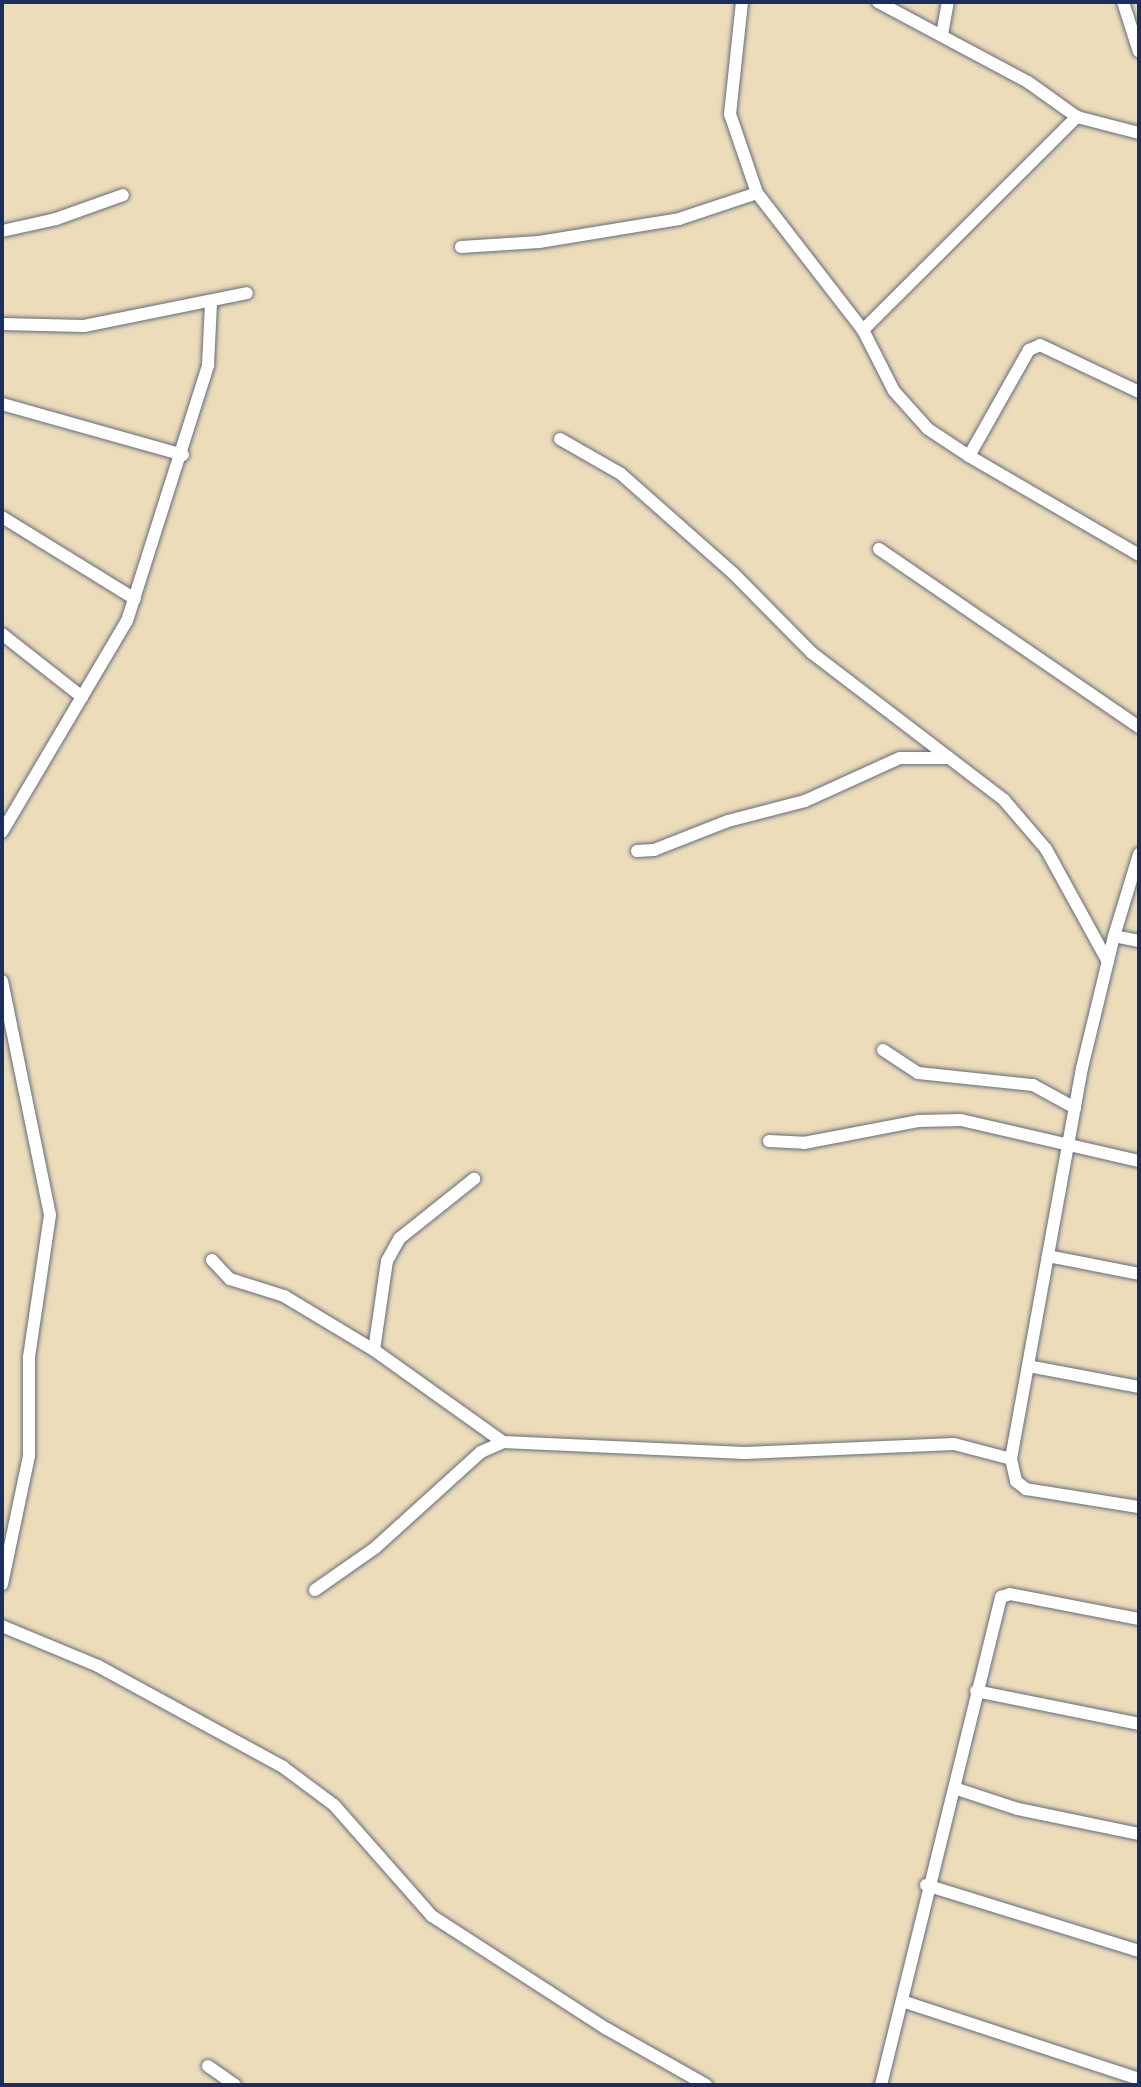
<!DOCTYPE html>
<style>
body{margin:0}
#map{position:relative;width:1141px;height:2087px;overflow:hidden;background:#eddcb9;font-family:"IM FELL French Canon",serif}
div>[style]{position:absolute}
.roads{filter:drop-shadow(0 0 2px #646c7e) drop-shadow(0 0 2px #646c7e)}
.street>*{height:12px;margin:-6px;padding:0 6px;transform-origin:6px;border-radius:6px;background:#fff}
span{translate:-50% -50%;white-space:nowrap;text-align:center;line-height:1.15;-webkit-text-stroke:6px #fbf7ec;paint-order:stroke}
.frame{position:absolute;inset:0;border:4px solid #1b2f5e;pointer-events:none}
</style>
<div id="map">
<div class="roads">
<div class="street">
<div style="left:742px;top:2px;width:113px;rotate:96.1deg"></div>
<div style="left:730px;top:114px;width:83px;rotate:71.1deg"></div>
<div style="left:757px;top:193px;width:173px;rotate:52.3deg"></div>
<div style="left:863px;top:330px;width:68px;rotate:63.1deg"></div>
<div style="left:894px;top:391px;width:51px;rotate:48.2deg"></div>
<div style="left:928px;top:429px;width:49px;rotate:33.4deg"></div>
<div style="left:969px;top:456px;width:197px;rotate:30.2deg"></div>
<div style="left:878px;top:2px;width:170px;rotate:28.1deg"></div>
<div style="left:1028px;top:82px;width:60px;rotate:35.5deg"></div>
<div style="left:1123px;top:2px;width:52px;rotate:72.3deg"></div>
<div style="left:942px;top:35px;width:34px;rotate:-80deg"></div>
<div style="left:2px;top:231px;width:55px;rotate:-12.5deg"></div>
<div style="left:56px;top:219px;width:71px;rotate:-19.7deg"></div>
<div style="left:461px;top:247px;width:78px;rotate:-3.7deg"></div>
<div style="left:539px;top:242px;width:142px;rotate:-9.3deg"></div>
<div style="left:679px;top:219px;width:82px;rotate:-18.4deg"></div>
<div style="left:2px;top:324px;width:82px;rotate:1.4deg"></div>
<div style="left:84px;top:326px;width:166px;rotate:-11.4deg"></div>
<div style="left:863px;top:330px;width:302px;rotate:-44.9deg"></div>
<div style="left:1077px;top:117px;width:64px;rotate:14.5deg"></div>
<div style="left:2px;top:404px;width:188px;rotate:15.7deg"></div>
<div style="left:560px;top:439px;width:70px;rotate:29.8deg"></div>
<div style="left:621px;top:474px;width:149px;rotate:41.5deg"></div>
<div style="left:733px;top:573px;width:112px;rotate:45.4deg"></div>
<div style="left:812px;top:653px;width:242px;rotate:37.4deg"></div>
<div style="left:1004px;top:800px;width:65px;rotate:49.4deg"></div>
<div style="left:1046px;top:849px;width:129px;rotate:61.2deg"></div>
<div style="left:969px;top:456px;width:122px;rotate:-60.5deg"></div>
<div style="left:1029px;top:350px;width:12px;rotate:-24deg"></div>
<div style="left:1040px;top:345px;width:110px;rotate:25.4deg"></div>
<div style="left:2px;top:517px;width:156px;rotate:31.7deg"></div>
<div style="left:879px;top:549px;width:315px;rotate:34.4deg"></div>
<div style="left:2px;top:634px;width:102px;rotate:38.2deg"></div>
<div style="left:2px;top:832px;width:245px;rotate:-59.4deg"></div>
<div style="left:127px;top:621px;width:269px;rotate:-72.4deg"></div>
<div style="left:208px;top:365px;width:62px;rotate:-87.2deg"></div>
<div style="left:637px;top:851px;width:17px;rotate:-3deg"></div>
<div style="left:654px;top:850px;width:79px;rotate:-21.4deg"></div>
<div style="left:728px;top:821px;width:80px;rotate:-14.6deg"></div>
<div style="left:805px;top:801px;width:104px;rotate:-24.4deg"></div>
<div style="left:900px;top:758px;width:49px"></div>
<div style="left:1114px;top:936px;width:86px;rotate:-73deg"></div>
<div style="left:1139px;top:941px;width:25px;rotate:-169deg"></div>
<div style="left:1114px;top:936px;width:136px;rotate:103.6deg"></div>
<div style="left:1082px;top:1068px;width:397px;rotate:100.3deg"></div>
<div style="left:1011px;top:1459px;width:23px;rotate:77deg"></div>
<div style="left:1016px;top:1481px;width:13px;rotate:39deg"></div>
<div style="left:1026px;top:1489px;width:114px;rotate:9.1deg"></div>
<div style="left:2px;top:981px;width:239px;rotate:78.4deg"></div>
<div style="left:50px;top:1215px;width:144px;rotate:98.4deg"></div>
<div style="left:29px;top:1357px;width:99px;rotate:90deg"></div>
<div style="left:29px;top:1456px;width:131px;rotate:101.9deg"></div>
<div style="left:883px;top:1050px;width:42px;rotate:33.3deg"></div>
<div style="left:918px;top:1073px;width:116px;rotate:6deg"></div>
<div style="left:1033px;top:1085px;width:48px;rotate:28.7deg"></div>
<div style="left:769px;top:1141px;width:35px;rotate:3deg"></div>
<div style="left:804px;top:1143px;width:116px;rotate:-10.9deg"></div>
<div style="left:918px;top:1121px;width:43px;rotate:-1.3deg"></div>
<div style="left:961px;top:1120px;width:183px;rotate:13deg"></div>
<div style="left:1048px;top:1256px;width:93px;rotate:11.2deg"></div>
<div style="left:212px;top:1260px;width:26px;rotate:47deg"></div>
<div style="left:230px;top:1279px;width:57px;rotate:17.5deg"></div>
<div style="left:284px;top:1296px;width:105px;rotate:31deg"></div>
<div style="left:374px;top:1350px;width:158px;rotate:35.5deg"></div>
<div style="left:374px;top:1350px;width:90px;rotate:-81.7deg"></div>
<div style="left:387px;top:1261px;width:26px;rotate:-61deg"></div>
<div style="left:400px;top:1238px;width:95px;rotate:-38.6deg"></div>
<div style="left:1028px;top:1366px;width:113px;rotate:10.7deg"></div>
<div style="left:315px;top:1590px;width:73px;rotate:-35deg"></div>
<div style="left:375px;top:1548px;width:143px;rotate:-42.2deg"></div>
<div style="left:481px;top:1452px;width:24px;rotate:-24deg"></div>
<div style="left:503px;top:1442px;width:242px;rotate:2.6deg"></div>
<div style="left:745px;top:1453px;width:209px;rotate:-2.5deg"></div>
<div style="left:954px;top:1444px;width:59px;rotate:14.7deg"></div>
<div style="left:2px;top:1626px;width:104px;rotate:22.6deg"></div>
<div style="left:98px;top:1666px;width:211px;rotate:28.6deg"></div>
<div style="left:283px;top:1767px;width:64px;rotate:36.7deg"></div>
<div style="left:334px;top:1805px;width:148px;rotate:48.6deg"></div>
<div style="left:432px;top:1916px;width:208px;rotate:32.9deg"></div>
<div style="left:607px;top:2029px;width:114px;rotate:29.5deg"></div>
<div style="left:976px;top:1691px;width:166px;rotate:11.4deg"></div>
<div style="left:957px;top:1789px;width:64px;rotate:18.2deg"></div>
<div style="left:1018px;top:1809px;width:124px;rotate:11.7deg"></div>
<div style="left:926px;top:1885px;width:223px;rotate:17.2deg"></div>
<div style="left:902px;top:2001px;width:250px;rotate:18.2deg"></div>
<div style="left:208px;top:2066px;width:33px;rotate:35deg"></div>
<div style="left:881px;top:2085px;width:503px;rotate:-76.18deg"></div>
<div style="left:1001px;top:1597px;width:9px;rotate:-18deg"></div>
<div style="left:1010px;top:1594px;width:131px;rotate:11deg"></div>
</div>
</div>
<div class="frame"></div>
</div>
